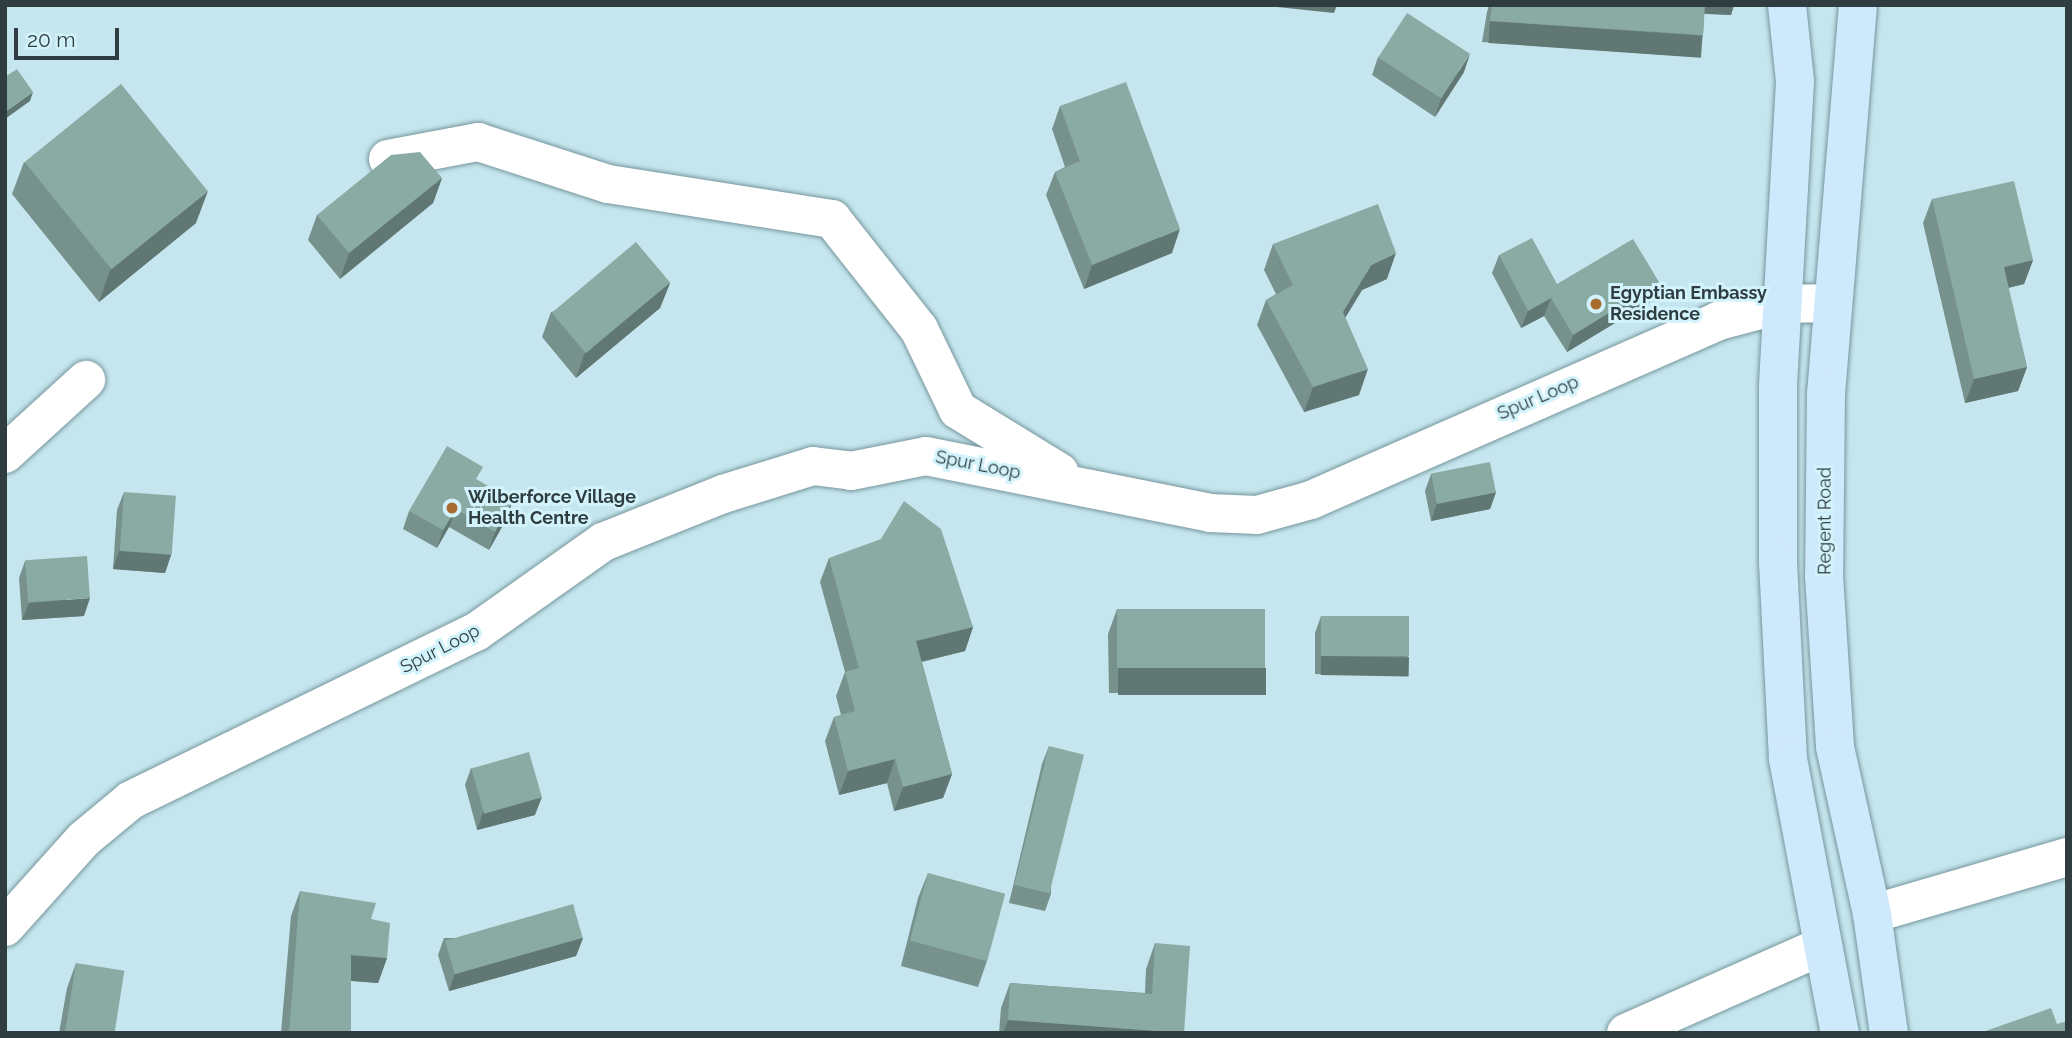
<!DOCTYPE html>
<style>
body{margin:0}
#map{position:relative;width:2072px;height:1038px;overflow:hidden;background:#c5e6ee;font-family:Raleway,sans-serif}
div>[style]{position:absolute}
.roads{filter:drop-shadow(0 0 2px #76969c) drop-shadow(0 0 2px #76969c)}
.minor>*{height:38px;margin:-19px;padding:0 19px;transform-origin:19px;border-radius:19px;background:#fff}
.major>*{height:38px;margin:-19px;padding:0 19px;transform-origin:19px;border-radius:19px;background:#cee8fc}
.wall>*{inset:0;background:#77928d}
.shaded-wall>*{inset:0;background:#617773;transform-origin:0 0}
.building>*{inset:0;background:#8aaaa4;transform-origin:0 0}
.dots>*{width:19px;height:19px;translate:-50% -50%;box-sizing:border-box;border:4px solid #d2f3fb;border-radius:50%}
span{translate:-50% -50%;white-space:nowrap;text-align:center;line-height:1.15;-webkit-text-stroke:6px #d2f3fb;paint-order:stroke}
.poi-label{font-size:18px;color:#2f3d40;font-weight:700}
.left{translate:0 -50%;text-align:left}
.street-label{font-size:18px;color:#2f3d40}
.frame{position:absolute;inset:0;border:7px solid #2f3d40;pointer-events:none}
.scale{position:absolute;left:14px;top:28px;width:105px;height:32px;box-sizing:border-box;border:4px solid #2f3d40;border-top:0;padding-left:9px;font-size:21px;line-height:24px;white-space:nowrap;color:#2f3d40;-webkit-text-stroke:5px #d2f3fb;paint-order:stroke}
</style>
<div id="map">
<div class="roads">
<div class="minor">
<div style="left:388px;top:159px;width:92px;rotate:-10.7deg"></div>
<div style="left:478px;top:142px;width:137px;rotate:17.9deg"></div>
<div style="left:608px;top:184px;width:227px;rotate:8.9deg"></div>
<div style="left:832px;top:219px;width:140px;rotate:51.7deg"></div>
<div style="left:919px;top:329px;width:90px;rotate:64.3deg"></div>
<div style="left:958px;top:410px;width:119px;rotate:31.5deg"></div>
<div style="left:5px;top:454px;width:110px;rotate:-42.4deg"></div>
<div style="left:1872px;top:914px;width:203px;rotate:-16.3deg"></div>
<div style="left:5px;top:927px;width:118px;rotate:-48.1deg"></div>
<div style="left:84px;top:839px;width:61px;rotate:-39.7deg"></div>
<div style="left:131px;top:800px;width:384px;rotate:-26deg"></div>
<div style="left:476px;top:632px;width:156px;rotate:-35.3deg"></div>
<div style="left:603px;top:542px;width:129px;rotate:-21.8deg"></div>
<div style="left:723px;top:494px;width:94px;rotate:-17.3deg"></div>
<div style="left:813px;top:466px;width:38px;rotate:7deg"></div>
<div style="left:851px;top:471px;width:76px;rotate:-11.3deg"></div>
<div style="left:926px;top:456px;width:290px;rotate:11.3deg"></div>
<div style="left:1210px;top:513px;width:47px;rotate:2.4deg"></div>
<div style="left:1257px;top:515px;width:56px;rotate:-15.5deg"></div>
<div style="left:1311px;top:500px;width:445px;rotate:-23.7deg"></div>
<div style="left:1718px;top:321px;width:67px;rotate:-14.7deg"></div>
<div style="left:1783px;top:304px;width:49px;rotate:-1.2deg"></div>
<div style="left:1626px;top:1033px;width:212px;rotate:-23.9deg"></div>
</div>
<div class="major">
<div style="left:1787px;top:5px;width:76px;rotate:84deg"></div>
<div style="left:1795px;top:81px;width:306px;rotate:93.2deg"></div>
<div style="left:1778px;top:387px;width:175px;rotate:90deg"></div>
<div style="left:1778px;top:562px;width:197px;rotate:87.1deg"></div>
<div style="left:1788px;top:759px;width:279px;rotate:79.3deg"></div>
<div style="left:1858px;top:5px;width:389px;rotate:94.7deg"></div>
<div style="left:1826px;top:393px;width:183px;rotate:90.6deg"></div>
<div style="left:1824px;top:576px;width:171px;rotate:86.3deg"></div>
<div style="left:1835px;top:747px;width:171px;rotate:77.5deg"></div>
<div style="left:1872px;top:914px;width:120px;rotate:81.9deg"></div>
</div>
</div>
<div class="wall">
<div style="clip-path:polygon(1489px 5px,1734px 5px,1731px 15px,1704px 14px,1703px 35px,1696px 57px,1482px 42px,1487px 12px)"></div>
<div style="clip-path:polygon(1378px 57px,1464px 72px,1435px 117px,1372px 75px)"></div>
<div style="clip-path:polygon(1060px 106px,1172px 253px,1084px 289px,1046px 195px,1055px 172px,1065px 167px,1052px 129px)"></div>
<div style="clip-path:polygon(24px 162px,196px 223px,99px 302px,12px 194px)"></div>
<div style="clip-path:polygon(442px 178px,433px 203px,340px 279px,308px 240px,317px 215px)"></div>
<div style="clip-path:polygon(1932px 199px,2033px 260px,2024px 284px,2008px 288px,2027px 367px,2018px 391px,1965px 403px,1923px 223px)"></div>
<div style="clip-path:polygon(1273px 244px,1387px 279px,1362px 290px,1345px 318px,1359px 395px,1304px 412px,1257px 325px,1266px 300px,1276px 294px,1264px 270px)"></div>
<div style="clip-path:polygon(1499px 255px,1557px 284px,1659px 282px,1653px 300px,1567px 352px,1544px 316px,1521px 328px,1492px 273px)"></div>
<div style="clip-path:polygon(670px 283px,660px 308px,576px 378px,542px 337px,551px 312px)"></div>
<div style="clip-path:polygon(1431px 474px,1496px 492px,1490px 509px,1431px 521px,1425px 491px)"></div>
<div style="clip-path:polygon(479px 481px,507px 518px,489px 550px,449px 527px,437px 548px,403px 529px,409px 511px)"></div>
<div style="clip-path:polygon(124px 492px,171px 555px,165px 573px,113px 569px,117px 510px)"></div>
<div style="clip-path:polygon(829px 558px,973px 627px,965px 651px,922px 662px,952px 774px,943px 798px,894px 811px,887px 783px,839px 795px,825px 741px,834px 717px,841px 715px,836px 696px,845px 672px,820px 582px)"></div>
<div style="clip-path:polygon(25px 561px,84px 616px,22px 620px,19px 578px)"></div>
<div style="clip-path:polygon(1117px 609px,1257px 693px,1109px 693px,1108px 634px)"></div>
<div style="clip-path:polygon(1321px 616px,1409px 657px,1403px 675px,1315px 674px,1315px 633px)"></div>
<div style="clip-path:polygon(1049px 746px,1051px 894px,1045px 911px,1009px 903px,1042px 764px)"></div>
<div style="clip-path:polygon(471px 768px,535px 815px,477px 830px,465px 785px)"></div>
<div style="clip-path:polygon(928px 873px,987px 961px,978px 987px,901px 966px,918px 898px)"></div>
<div style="clip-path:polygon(300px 891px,371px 919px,387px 958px,378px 983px,351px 981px,351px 1033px,281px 1033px,291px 916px)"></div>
<div style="clip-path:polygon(444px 938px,583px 938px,576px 956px,449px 991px,438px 955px)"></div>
<div style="clip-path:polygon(1155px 943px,1184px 1033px,999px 1033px,1001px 1008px,1010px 983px,1145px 993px,1146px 969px)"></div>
<div style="clip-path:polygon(76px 963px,114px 1033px,59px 1033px,67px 988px)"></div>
</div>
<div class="shaded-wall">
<div style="clip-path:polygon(1278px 5px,1337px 5px,1334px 13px,1277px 7px)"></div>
<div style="clip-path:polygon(1700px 5px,1734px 5px,1731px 15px,1697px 13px)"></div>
<div style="left:1490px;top:21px;width:213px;height:22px;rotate:4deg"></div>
<div style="clip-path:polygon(1470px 54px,1464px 72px,1435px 117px,1441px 99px)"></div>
<div style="clip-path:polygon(33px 92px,30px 101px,5px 119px,5px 112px)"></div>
<div style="clip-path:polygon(442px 178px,433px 203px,340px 279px,349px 253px)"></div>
<div style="clip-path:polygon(208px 191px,196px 223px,99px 302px,110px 270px)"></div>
<div style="clip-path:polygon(1180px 229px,1172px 253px,1084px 289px,1092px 265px)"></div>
<div style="clip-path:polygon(1396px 253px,1387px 279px,1362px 290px,1333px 338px,1343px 312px,1371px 265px)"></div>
<div style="clip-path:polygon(2033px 260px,2024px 284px,1995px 291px,2004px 267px)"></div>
<div style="clip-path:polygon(1659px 282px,1653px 300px,1567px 352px,1573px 335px)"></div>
<div style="clip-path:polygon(670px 283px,660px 308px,576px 378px,585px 352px)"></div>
<div style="clip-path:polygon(1551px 298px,1544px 316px,1521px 328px,1528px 311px)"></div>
<div style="clip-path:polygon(2027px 367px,2018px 391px,1965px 403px,1974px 379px)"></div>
<div style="clip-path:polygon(1368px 369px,1359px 395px,1304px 412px,1313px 387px)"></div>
<div style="clip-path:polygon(1496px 492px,1490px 509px,1431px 521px,1437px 503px)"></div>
<div style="clip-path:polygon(513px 500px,507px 518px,489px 550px,495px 532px)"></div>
<div style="clip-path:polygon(456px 509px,449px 527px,437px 548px,443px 530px)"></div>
<div style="clip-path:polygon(119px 551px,171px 555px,165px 573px,113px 569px)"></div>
<div style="clip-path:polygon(90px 598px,84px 616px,22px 620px,29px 603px)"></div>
<div style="clip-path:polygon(973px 627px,965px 651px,907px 665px,916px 641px)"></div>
<div style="left:1321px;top:656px;width:88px;height:19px;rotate:1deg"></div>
<div style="left:1118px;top:668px;width:148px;height:27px"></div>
<div style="clip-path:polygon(895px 759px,887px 783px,839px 795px,848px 771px)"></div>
<div style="clip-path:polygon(952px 774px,943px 798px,894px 811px,903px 787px)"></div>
<div style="clip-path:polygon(542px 797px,535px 815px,477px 830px,483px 812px)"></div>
<div style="clip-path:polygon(583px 938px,576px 956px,449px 991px,455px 973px)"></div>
<div style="clip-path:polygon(351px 955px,387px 958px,378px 983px,342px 980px)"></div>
<div style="clip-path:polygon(1008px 1020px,1184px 1033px,1003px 1033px)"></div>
</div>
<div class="building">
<div style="clip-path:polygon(1492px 5px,1705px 5px,1703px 35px,1490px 21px)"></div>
<div style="left:1407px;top:13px;width:75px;height:53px;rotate:33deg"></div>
<div style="clip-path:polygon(17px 69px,33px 92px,5px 112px,5px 77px)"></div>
<div style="clip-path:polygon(1126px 82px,1180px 229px,1092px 265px,1055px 172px,1080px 161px,1060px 106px)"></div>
<div style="left:121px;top:84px;width:138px;height:124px;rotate:51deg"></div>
<div style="clip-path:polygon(420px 152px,442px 178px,349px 253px,317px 215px,391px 155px)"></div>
<div style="clip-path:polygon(2014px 181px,2033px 260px,2004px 267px,2027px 367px,1974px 379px,1932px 199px)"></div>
<div style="clip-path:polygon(1378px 204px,1396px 253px,1371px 265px,1343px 312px,1368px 369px,1313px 387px,1266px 300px,1293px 285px,1273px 244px)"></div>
<div style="clip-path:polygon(1532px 238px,1557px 284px,1633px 239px,1659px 282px,1573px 335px,1551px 298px,1528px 311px,1499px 255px)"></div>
<div style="left:636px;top:242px;width:53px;height:110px;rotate:50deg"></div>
<div style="clip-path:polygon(447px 446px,483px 467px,476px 479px,513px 500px,495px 532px,456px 509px,443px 530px,409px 511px)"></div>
<div style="left:1490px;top:462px;width:31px;height:60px;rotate:79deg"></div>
<div style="left:124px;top:492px;width:52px;height:59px;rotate:4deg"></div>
<div style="clip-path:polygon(904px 501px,941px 529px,973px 627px,916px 641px,952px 774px,903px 787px,895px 759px,848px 771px,834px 717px,855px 711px,845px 672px,859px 668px,829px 558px,881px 539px)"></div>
<div style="left:87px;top:556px;width:42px;height:62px;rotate:86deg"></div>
<div style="left:1117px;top:609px;width:148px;height:59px"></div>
<div style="left:1321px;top:616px;width:88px;height:40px"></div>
<div style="left:1049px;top:746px;width:36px;height:143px;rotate:14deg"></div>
<div style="left:529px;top:752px;width:47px;height:60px;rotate:74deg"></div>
<div style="left:928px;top:873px;width:80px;height:70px;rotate:15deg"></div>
<div style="clip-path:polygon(300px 891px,376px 903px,371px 919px,390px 923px,387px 958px,351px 955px,351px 1033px,289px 1033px)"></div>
<div style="left:573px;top:904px;width:35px;height:133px;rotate:74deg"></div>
<div style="clip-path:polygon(1155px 943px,1190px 946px,1184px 1033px,1008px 1020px,1010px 983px,1152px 994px)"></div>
<div style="left:76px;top:963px;width:49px;height:71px;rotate:9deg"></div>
<div style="clip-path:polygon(2051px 1008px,2057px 1024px,2067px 1021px,2067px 1033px,1980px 1033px)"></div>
</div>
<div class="dots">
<div style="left:1596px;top:304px;background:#a86b2f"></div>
<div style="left:452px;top:508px;background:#a86b2f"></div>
</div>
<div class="poi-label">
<span class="left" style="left:1610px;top:304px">Egyptian Embassy<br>Residence</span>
<span class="left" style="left:468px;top:508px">Wilberforce Village<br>Health Centre</span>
</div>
<div class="street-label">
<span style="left:1538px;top:398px;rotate:-23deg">Spur Loop</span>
<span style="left:978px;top:465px;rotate:11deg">Spur Loop</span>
<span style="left:1825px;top:521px;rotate:-90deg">Regent Road</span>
<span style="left:440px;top:649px;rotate:-27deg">Spur Loop</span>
</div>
<div class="frame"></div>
<div class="scale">20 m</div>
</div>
